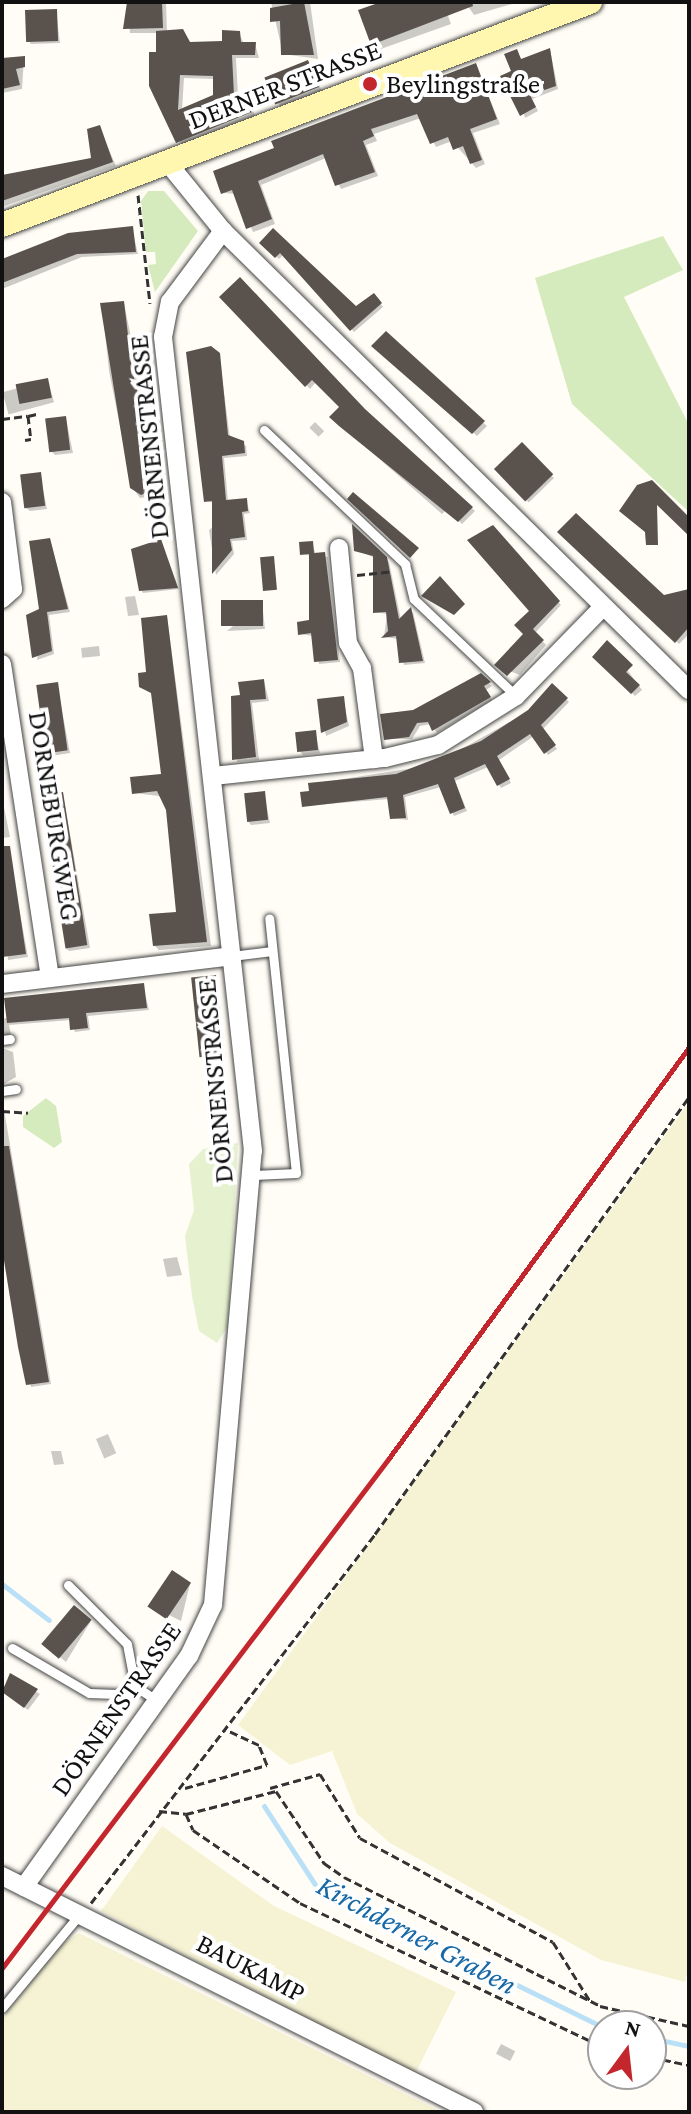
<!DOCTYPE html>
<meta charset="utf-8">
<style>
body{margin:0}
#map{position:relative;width:691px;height:2114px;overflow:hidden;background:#fffdf5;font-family:"Crimson Pro",serif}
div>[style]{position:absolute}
.farmland>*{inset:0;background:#f6f3d4}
.green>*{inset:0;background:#d5ebbd}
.pitch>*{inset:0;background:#e6f2cf}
.shadow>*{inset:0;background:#0003;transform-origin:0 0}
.stream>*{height:5px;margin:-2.5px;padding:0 2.5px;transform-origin:2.5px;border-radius:2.5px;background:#b9e0f7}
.building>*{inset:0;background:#5a524d;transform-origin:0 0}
.path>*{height:3px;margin-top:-1.5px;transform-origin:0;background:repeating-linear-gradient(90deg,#333 0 8px,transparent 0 12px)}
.roads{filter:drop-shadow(0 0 2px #444) drop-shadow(0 0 2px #444)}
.lane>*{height:9px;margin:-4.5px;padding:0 4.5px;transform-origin:4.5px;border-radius:4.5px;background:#fff}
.street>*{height:18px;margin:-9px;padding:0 9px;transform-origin:9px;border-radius:9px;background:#fff}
.secondary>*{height:24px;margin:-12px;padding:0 12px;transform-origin:12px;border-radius:12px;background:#fff6b0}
.rail>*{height:5px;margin:-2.5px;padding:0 2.5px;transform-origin:2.5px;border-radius:2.5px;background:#c4262e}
.dots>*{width:22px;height:22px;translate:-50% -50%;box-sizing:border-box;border:4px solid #fff;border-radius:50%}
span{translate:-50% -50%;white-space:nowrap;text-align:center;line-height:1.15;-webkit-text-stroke:8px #fff;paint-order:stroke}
.poi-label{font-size:28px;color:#111}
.left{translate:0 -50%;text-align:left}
.street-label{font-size:28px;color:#111}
.water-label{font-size:30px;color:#1768a6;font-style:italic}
.frame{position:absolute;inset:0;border:4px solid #111;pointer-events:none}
.north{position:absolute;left:587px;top:2010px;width:80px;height:80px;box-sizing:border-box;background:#fff;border:2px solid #a0a0a0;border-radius:50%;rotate:15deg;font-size:22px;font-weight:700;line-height:32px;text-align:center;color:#111}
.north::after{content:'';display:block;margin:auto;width:28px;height:36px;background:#c4262e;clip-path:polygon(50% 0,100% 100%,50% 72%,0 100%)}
</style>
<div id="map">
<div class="farmland">
<div style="clip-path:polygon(689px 1102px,689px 1964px,685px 1982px,601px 1960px,390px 1843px,357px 1814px,332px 1751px,290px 1765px,238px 1725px)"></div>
<div style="clip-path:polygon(162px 1826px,274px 1906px,456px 1992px,415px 2074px,101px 1911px)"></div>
<div style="clip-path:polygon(79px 1933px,405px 2094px,442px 2112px,2px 2112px,2px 2019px,57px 1948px)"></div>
</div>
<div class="green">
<div style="clip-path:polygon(148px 191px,164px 191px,198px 231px,155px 292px,148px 265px,156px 264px,155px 252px,146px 252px,141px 201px)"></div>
<div style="clip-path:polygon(663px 236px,683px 270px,624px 297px,689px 425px,689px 512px,572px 404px,535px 278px)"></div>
<div style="clip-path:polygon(46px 1098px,56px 1106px,62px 1142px,54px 1148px,23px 1127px,23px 1116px)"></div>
</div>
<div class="pitch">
<div style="clip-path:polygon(238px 1143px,228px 1326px,217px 1343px,199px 1331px,192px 1296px,185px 1236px,194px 1210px,189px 1164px,203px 1149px)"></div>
</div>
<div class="shadow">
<div style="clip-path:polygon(evenodd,127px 2px,166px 2px,167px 32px,182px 31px,191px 44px,225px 43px,239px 33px,244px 44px,255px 44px,259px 58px,236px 58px,238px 96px,249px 99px,255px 116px,182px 146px,152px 85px,158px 33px,130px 33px,127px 2px,184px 78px,215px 79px,215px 96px,182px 110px,184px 78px)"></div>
<div style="clip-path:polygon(271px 2px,310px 2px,318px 59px,283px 54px)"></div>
<div style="clip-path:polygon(386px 2px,443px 2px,451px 24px,378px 50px,373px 44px)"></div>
<div style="clip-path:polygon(465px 2px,519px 2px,474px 15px)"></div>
<div style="clip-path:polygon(56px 11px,60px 43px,31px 44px,28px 40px)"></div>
<div style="clip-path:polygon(550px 50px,558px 89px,532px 99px,538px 111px,525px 118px,513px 72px,516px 52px,522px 60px)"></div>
<div style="clip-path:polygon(24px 58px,22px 89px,2px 93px,2px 60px)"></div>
<div style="clip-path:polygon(308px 62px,323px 93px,282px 108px,277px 102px)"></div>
<div style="clip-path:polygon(476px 65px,500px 124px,473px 133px,485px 164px,476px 168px,452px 141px,436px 147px,421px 118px,374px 134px,377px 141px,366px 145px,378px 176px,341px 189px,326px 158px,261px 185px,275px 224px,253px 232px,236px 194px,223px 193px)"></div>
<div style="clip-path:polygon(99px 127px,116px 166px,2px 207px,2px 180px,93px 159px)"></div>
<div style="clip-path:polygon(132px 228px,138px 254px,82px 257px,2px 289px,2px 260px)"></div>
<div style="clip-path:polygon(273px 231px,356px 309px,377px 299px,383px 307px,354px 332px,284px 254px,279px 259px,262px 243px)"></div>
<div style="clip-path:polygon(222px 298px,366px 412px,475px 511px,462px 524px,447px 509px,442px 514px,335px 420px,341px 407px,316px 382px,310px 389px)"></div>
<div style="clip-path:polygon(124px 303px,162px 490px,155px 496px,140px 498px,132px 487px,109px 371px,102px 305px)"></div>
<div style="clip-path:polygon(386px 334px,487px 426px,477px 436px,374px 346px)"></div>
<div style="clip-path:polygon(219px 354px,230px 438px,246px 446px,247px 456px,224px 458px,228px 501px,246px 500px,250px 513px,244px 514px,247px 540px,232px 541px,234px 554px,216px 575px,209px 530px,216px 525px,214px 503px,206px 501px)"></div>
<div style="left:48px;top:380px;width:23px;height:47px;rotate:75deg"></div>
<div style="clip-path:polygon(66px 419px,73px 453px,55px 455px,52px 452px)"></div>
<div style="left:315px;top:422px;width:13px;height:8px;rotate:45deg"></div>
<div style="left:522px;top:445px;width:46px;height:35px;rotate:46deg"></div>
<div style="clip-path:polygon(40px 474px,47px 509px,30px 511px,26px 508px)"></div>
<div style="clip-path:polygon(493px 528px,561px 605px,535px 633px,546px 645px,520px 675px,499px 667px,526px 634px,531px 611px)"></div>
<div style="clip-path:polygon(355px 529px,389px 562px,401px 620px,413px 612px,425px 663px,404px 665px,398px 639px,384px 637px,387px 614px,375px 612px,375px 558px,356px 550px)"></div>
<div style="clip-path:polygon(560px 532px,664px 598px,689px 591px,689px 634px,679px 644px)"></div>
<div style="clip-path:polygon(50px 540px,70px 612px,49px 615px,54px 654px,37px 660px)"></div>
<div style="clip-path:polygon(161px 542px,179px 589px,143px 593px,141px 590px)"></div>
<div style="clip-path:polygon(312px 543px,316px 555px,328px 557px,340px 662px,319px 664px,313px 636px,300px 634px,311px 622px,311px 556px,302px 554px)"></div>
<div style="clip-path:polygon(135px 596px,139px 615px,128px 616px,125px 597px)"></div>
<div style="clip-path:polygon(262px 602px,265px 629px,227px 631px)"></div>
<div style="clip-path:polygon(167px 617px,211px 946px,159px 950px,154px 945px,178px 914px,167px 807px,159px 796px,134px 793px,163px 776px,154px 695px,141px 686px)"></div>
<div style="left:99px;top:646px;width:10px;height:18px;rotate:84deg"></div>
<div style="clip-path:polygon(610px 646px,642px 690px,635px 696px,595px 657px)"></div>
<div style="clip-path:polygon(480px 675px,492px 686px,486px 690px,492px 700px,437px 733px,431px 724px,420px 726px,412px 739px,385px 739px,414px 712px)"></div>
<div style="clip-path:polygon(264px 681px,269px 701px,252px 703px,259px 760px,237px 762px,242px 697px)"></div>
<div style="clip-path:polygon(57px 684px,70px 753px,51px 756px,48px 752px)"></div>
<div style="clip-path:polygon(552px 685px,569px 702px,543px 729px,557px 749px,548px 755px,534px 736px,499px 760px,511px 783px,501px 788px,488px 767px,455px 781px,467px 811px,454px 816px,441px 787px,405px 797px,408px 820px,391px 818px,389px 799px,304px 806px,311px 784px,433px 765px,529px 711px)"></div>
<div style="clip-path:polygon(343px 698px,349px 726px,326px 736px,319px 700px)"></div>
<div style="clip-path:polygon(315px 732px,320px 753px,303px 755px,300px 751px)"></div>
<div style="clip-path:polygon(264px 793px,270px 823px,251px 825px,248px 821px)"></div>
<div style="clip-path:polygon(63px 794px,90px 948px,69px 951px,66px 948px)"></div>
<div style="clip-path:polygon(2px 797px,10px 837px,2px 838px)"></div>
<div style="clip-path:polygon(10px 859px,28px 957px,8px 960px,2px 860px)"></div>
<div style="clip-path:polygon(215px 977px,226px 1058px,206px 1060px,202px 1056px)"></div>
<div style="clip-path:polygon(143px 985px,149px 1010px,88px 1016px,90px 1030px,75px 1032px,71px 1020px,9px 1025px,11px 1035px,2px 1039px,2px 1019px)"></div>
<div style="clip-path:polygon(2px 1048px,13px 1052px,16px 1077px,2px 1085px)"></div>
<div style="clip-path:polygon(2px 1098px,51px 1384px,31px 1387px,2px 1222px)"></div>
<div style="clip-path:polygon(177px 1257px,182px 1275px,167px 1277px,163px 1259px)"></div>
<div style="left:108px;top:1434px;width:21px;height:13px;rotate:67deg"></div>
<div style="clip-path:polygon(51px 1451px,61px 1451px,64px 1464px,54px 1465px)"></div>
<div style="clip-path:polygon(190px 1584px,181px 1621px,159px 1610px)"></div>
<div style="clip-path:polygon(91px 1621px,66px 1662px,49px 1648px)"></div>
<div style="clip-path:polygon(11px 1676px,40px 1694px,28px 1710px,2px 1690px)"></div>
<div style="left:501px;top:2044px;width:16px;height:11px;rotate:27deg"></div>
</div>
<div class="stream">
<div style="left:2px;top:1584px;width:59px;rotate:37.5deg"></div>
<div style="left:264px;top:1806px;width:95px;rotate:57deg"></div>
<div style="left:316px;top:1886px;width:320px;rotate:26.2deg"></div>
<div style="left:651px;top:2038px;width:39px;rotate:12deg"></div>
</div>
<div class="building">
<div style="clip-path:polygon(127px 2px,162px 2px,163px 28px,123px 29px)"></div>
<div style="clip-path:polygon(304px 2px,314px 55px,281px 55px,280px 21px,270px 22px,270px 8px)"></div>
<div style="clip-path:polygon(381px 2px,472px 2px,473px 6px,371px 45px,358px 10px)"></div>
<div style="left:57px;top:9px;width:32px;height:32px;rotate:88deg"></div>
<div style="clip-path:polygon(evenodd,183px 29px,190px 42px,222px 41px,222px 30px,240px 31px,241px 42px,256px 42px,255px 55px,232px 55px,234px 95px,245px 92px,252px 112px,176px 143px,149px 86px,149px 52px,156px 52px,156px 31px,183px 29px,180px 75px,213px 76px,213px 95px,178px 110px,180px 75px)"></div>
<div style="clip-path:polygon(550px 48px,556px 86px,530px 95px,536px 107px,520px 116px,500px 76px,511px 71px,504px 54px,517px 49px,521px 59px)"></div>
<div style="clip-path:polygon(25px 56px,25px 67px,16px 69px,20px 85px,2px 89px,2px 58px)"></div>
<div style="left:308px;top:60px;width:29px;height:47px;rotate:68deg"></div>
<div style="clip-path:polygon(476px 63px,497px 119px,470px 129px,482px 160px,470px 164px,463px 146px,453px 150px,448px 137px,430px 144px,417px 114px,371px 129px,374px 136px,363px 141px,375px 172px,335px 186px,323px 154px,258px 181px,272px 219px,246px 229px,232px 190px,221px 194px,213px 171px,274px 148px,271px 141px)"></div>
<div style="clip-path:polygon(100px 125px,113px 162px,2px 201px,2px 175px,91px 158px,87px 129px)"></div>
<div style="clip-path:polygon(133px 226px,136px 252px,77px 254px,2px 283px,2px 259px,68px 233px)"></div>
<div style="clip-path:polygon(273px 228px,356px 306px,374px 293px,382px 303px,350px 331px,280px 253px,275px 258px,259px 243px)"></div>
<div style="clip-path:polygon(240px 277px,365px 409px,473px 507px,458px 522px,339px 426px,329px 417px,339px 407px,312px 380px,305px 387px,219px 297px)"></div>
<div style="clip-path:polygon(124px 301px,132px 369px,160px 487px,141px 495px,130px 488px,100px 303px)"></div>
<div style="clip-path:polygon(386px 331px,485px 421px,472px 434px,371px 346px)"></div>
<div style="clip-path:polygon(211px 346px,220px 353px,228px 435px,244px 441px,245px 453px,222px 456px,226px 500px,247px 498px,248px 511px,242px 512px,245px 537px,230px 539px,232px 550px,212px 574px,212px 501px,204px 502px,186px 352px)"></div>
<div style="left:48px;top:378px;width:20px;height:33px;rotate:79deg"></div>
<div style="left:66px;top:416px;width:34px;height:21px;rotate:83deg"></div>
<div style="left:522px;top:442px;width:45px;height:39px;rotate:46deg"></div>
<div style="left:41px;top:472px;width:34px;height:21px;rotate:83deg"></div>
<div style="clip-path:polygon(652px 480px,689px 517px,689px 536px,657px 505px,658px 545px,646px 545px,645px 532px,619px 511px,637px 485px)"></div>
<div style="clip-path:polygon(353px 492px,419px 548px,410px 558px,347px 499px)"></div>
<div style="clip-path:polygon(576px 513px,664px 595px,689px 589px,689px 627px,675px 643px,557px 532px)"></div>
<div style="clip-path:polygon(352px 524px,387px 557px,399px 619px,411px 607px,423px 661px,399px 663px,396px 636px,381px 638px,388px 631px,386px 612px,373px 613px,373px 556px,354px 551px)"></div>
<div style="clip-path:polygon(493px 525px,560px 601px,533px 629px,544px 640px,507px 676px,494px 665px,523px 634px,514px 625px,529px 611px,467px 540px)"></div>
<div style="clip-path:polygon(50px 538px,68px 609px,47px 612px,52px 651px,32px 658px,26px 615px,39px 609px,29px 541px)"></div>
<div style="clip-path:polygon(161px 539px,178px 588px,139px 591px,131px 549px)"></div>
<div style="clip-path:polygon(313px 541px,314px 553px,325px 552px,338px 660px,314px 662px,311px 633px,298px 635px,297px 622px,309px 620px,309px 554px,300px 555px,299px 542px)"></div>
<div style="left:274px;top:556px;width:34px;height:14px;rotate:85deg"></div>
<div style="clip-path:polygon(440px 576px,465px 604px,454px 615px,421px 596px)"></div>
<div style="left:263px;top:600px;width:26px;height:42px;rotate:90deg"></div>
<div style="clip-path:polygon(167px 615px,207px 942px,153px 946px,149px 914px,176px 912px,166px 810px,157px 791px,132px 794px,130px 777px,161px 774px,151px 693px,139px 687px,138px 673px,146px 672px,141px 618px)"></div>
<div style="clip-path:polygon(607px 640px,633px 665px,626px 672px,640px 685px,631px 694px,592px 657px)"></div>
<div style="clip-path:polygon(481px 673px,491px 682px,484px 686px,491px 697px,432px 731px,428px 722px,417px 723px,409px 737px,384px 740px,380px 714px,413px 710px)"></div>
<div style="clip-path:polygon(264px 679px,266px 699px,250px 700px,256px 757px,232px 760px,231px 696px,240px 695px,238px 682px)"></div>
<div style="left:58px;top:682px;width:69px;height:22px;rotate:82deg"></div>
<div style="clip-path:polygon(552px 683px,568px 698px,541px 725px,556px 745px,544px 754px,530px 734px,497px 756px,510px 779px,497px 786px,485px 764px,454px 778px,465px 808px,450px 814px,438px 784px,403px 795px,406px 818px,390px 819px,387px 797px,302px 807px,300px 792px,309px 791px,308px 783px,396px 774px,481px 741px,528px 710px)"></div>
<div style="clip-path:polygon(344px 696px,347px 722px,321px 733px,317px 699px)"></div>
<div style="left:316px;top:730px;width:20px;height:21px;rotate:84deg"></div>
<div style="left:265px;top:791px;width:29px;height:21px;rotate:84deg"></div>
<div style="left:63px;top:792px;width:155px;height:22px;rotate:81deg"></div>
<div style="clip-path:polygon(2px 846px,10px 846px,26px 954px,2px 957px)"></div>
<div style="left:216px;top:975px;width:80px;height:25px;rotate:84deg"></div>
<div style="clip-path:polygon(144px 983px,147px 1008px,86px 1013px,88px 1028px,70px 1030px,69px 1018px,7px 1023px,4px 998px)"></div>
<div style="clip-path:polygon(2px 1146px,9px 1146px,49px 1382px,26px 1385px,18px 1347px,2px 1248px)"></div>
<div style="left:172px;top:1570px;width:23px;height:44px;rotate:34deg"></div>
<div style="left:74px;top:1605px;width:23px;height:51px;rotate:40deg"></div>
<div style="clip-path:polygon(10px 1673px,38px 1689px,24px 1708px,2px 1692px)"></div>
</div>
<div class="path">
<div style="left:138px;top:195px;width:109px;rotate:83.7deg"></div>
<div style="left:28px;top:416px;width:9px;rotate:-13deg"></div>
<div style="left:2px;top:419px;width:26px;rotate:-7deg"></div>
<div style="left:28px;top:416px;width:23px;rotate:83deg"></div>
<div style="left:31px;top:439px;width:6px;rotate:171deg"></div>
<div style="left:357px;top:575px;width:36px;rotate:-6deg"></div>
<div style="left:2px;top:1111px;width:26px;rotate:4deg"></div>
<div style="left:185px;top:1788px;width:85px;rotate:-15.7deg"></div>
<div style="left:267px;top:1765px;width:22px;rotate:-112deg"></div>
<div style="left:259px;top:1745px;width:38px;rotate:-155deg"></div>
<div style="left:270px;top:1788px;width:52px;rotate:-15.6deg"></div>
<div style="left:320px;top:1774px;width:75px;rotate:58deg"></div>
<div style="left:360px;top:1838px;width:219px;rotate:28.3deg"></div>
<div style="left:553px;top:1942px;width:70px;rotate:57.9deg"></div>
<div style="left:159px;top:1811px;width:27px;rotate:6deg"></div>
<div style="left:186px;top:1814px;width:93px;rotate:-14.3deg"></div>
<div style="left:276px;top:1791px;width:87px;rotate:56.3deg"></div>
<div style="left:324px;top:1863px;width:24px;rotate:35deg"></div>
<div style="left:344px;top:1877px;width:287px;rotate:26.7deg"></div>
<div style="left:600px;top:2006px;width:91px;rotate:12.7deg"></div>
<div style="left:186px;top:1814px;width:17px;rotate:66deg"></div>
<div style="left:193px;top:1830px;width:130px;rotate:34.3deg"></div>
<div style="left:300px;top:1903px;width:335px;rotate:25.4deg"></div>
<div style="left:91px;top:1903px;width:466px;rotate:-52.4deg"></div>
<div style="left:375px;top:1534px;width:538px;rotate:-54.3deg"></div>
<div style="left:651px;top:2057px;width:39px;rotate:12deg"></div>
</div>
<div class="roads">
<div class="lane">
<div style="left:264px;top:430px;width:195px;rotate:43.5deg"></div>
<div style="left:405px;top:564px;width:36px;rotate:76deg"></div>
<div style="left:414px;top:599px;width:141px;rotate:43.6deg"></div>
<div style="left:232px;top:956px;width:40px;rotate:-7.1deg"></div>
<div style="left:2px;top:1040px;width:8px;rotate:-7deg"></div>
<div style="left:2px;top:1091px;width:14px;rotate:-8deg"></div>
<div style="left:254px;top:1175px;width:42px;rotate:-2.7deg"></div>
<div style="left:296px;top:1173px;width:256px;rotate:-96deg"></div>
<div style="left:68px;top:1585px;width:83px;rotate:45deg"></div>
<div style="left:127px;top:1644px;width:43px;rotate:79.2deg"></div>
<div style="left:135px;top:1686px;width:27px;rotate:34deg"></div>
<div style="left:12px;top:1648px;width:89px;rotate:30.3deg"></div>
<div style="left:89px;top:1693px;width:34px;rotate:2deg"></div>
<div style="left:123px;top:1694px;width:14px;rotate:-34deg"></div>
<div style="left:2px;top:2008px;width:121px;rotate:-50.4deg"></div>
</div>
<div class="street">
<div style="left:167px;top:162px;width:89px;rotate:50.9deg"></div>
<div style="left:223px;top:231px;width:654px;rotate:44.57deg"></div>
<div style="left:2px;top:502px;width:88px;rotate:82.8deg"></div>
<div style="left:13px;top:589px;width:15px;rotate:138deg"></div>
<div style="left:339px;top:548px;width:95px;rotate:84.6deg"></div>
<div style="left:348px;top:643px;width:29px;rotate:61deg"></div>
<div style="left:362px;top:668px;width:92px;rotate:82.5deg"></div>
<div style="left:2px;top:664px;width:317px;rotate:81.3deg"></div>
<div style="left:213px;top:776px;width:173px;rotate:-6deg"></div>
<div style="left:385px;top:758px;width:55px;rotate:-13.8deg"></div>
<div style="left:438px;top:745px;width:92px;rotate:-32.1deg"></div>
<div style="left:516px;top:696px;width:124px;rotate:-45.7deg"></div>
<div style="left:2px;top:984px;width:232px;rotate:-6.9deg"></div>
<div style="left:2px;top:1876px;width:528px;rotate:26.57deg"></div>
<div style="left:24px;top:1887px;width:284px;rotate:-54.5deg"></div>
<div style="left:189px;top:1656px;width:56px;rotate:-64.8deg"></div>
<div style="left:213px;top:1605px;width:456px;rotate:-85deg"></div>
<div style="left:253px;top:1151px;width:819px;rotate:-96.31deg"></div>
<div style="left:163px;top:337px;width:36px;rotate:-79deg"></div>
<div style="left:170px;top:302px;width:89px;rotate:-53.3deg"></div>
</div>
<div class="secondary">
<div style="left:2px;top:225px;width:629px;rotate:-20.77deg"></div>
</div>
</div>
<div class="rail">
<div style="left:2px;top:1968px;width:640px;rotate:-52.81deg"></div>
<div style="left:389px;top:1458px;width:509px;rotate:-53.87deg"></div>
</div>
<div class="dots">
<div style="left:370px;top:84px;background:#c4262e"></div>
</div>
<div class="poi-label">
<span class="left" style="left:386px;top:84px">Beylingstraße</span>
</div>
<div class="street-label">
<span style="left:285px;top:85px;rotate:-21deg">DERNER STRASSE</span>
<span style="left:149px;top:437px;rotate:-96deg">DÖRNENSTRASSE</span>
<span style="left:54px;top:816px;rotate:81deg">DORNEBURGWEG</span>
<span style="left:215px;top:1081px;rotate:-95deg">DÖRNENSTRASSE</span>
<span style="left:116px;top:1709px;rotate:-55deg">DÖRNENSTRASSE</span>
<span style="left:251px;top:1968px;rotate:27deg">BAUKAMP</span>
</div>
<div class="water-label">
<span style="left:417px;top:1935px;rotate:28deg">Kirchderner Graben</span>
</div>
<div class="frame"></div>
<div class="north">N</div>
</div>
